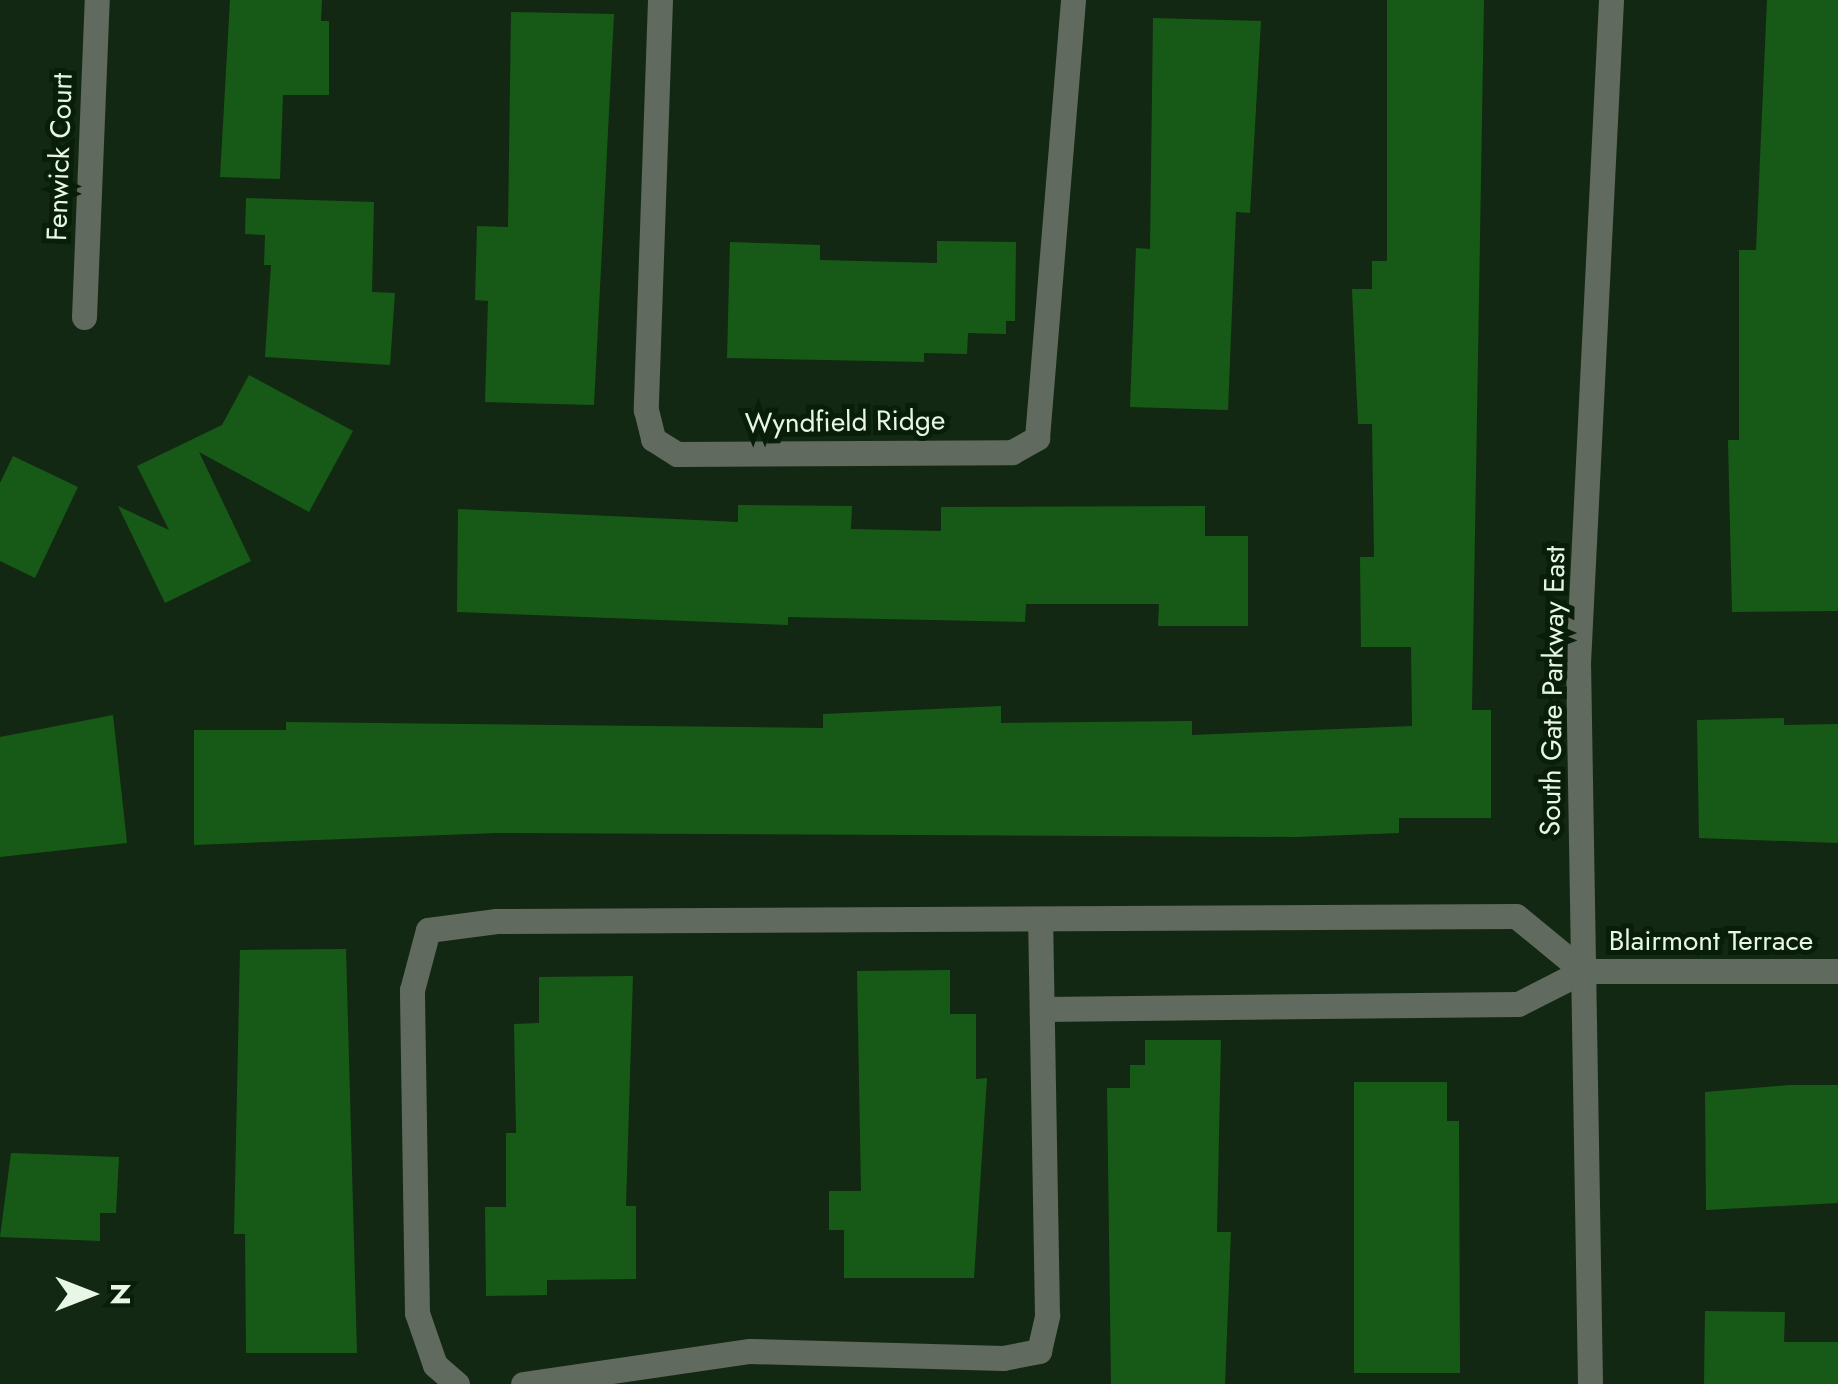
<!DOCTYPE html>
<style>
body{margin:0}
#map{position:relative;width:1838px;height:1384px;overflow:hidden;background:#132812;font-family:Jost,sans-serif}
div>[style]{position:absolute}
.building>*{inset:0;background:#175a17}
.minor>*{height:25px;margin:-12.5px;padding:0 12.5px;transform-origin:12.5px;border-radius:12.5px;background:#606a5f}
span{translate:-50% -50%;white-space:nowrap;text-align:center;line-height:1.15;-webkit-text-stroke:10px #091e08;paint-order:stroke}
.street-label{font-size:28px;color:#e8f6e7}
.north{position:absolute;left:40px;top:1244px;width:100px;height:100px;-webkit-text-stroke:8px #091e08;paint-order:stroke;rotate:90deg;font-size:28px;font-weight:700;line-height:40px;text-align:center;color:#e8f6e7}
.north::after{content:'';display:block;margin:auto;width:35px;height:45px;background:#e8f6e7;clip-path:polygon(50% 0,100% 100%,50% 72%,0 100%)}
</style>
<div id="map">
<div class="building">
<div style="clip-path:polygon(230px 0,322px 0,321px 21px,329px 21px,329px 95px,283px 95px,280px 179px,220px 177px)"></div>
<div style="clip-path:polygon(1387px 0,1484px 0,1472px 710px,1491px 710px,1491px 818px,1399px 818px,1399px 833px,1295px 837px,496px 833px,194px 845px,194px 730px,286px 730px,286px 722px,823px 728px,823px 714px,1001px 706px,1001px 723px,1192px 721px,1192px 735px,1412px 726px,1411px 647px,1361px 647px,1360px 557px,1374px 557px,1372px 424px,1358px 424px,1352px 289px,1372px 289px,1372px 261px,1387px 261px)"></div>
<div style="clip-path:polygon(1767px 0,1838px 0,1838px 611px,1732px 612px,1728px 440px,1739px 440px,1739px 250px,1756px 250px)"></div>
<div style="clip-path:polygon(511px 12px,614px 14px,594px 405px,485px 402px,488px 301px,475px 300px,477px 226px,508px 227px)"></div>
<div style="clip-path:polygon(1153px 18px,1261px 21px,1250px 213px,1236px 212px,1228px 410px,1130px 407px,1136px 248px,1150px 249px)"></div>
<div style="clip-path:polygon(246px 198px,374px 202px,372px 292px,395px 293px,390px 365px,265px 357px,271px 265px,264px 265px,265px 235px,245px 234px)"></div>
<div style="clip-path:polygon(937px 241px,1016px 242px,1015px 321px,1006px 321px,1006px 334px,968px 333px,967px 354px,924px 353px,924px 362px,727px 358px,730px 242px,820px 245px,820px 260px,937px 263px)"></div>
<div style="clip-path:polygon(249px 375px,353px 431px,309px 512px,199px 452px,251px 561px,165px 603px,118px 506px,169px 530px,137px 466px,222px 425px)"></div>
<div style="clip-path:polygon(13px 456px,78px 487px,35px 578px,0 561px,0 483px)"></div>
<div style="clip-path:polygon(738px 505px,852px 506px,851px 529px,941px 531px,941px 507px,1205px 506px,1205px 536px,1248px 536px,1248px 626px,1158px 626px,1159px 604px,1026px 604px,1025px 622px,788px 617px,788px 625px,457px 612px,458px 509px,738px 522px)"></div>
<div style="clip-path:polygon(113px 715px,127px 843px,0 857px,0 737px)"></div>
<div style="clip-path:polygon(1784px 718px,1784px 725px,1838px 724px,1838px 843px,1699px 838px,1697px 720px)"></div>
<div style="clip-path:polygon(346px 949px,357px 1353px,246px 1353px,245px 1234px,234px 1234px,240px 950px)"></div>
<div style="clip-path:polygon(950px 970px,950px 1014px,976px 1014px,976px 1079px,987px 1078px,974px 1278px,844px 1278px,844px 1230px,829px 1230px,829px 1191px,861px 1191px,857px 971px)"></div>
<div style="clip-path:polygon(633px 976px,626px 1206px,636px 1206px,636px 1279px,547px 1280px,547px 1295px,486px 1296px,485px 1207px,506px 1207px,506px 1133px,516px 1133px,514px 1024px,539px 1023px,539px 977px)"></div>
<div style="clip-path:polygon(1145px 1040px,1221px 1040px,1217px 1232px,1231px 1232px,1225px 1384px,1111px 1384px,1107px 1088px,1130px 1088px,1130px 1065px,1145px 1065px)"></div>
<div style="clip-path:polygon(1354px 1082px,1447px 1082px,1447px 1121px,1459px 1121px,1460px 1373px,1354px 1373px)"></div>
<div style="clip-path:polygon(1789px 1085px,1838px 1085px,1838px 1203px,1706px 1210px,1705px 1092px)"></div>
<div style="clip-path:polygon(11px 1153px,119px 1157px,116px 1213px,100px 1213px,100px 1241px,0 1237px)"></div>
<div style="clip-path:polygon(1705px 1311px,1785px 1312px,1784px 1342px,1838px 1342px,1838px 1384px,1704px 1384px)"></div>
</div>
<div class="minor">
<div style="left:660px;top:0;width:410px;rotate:92deg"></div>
<div style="left:646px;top:410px;width:30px;rotate:76deg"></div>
<div style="left:653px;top:439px;width:28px;rotate:32deg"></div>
<div style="left:677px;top:454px;width:335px;rotate:-0.3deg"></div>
<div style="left:1012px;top:452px;width:29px;rotate:-29deg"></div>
<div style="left:1037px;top:438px;width:439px;rotate:-85.3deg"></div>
<div style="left:84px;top:317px;width:317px;rotate:-87.7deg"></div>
<div style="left:1583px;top:971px;width:255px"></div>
<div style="left:457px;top:1384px;width:29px;rotate:-139deg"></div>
<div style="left:435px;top:1365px;width:55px;rotate:-109.1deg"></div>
<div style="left:417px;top:1313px;width:323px;rotate:-90.9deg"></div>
<div style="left:412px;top:990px;width:62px;rotate:-75.1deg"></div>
<div style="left:428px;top:930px;width:69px;rotate:-7.5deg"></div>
<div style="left:496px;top:921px;width:1020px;rotate:-0.28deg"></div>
<div style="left:1516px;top:916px;width:87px;rotate:39.4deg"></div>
<div style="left:1583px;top:971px;width:73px;rotate:153.1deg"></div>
<div style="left:1518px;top:1004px;width:476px;rotate:179.4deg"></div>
<div style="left:523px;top:1384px;width:229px;rotate:-8.3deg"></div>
<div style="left:750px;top:1351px;width:253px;rotate:1.6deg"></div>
<div style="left:1003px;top:1358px;width:37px;rotate:-11deg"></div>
<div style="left:1039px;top:1351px;width:37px;rotate:-77deg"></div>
<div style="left:1047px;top:1315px;width:391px;rotate:-91deg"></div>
<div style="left:1590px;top:1384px;width:721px;rotate:-90.95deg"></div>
<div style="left:1578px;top:663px;width:664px;rotate:-87.15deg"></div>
</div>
<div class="street-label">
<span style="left:60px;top:157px;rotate:-88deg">Fenwick Court</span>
<span style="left:845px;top:422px;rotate:-1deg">Wyndfield Ridge</span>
<span style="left:1553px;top:691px;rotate:-89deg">South Gate Parkway East</span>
<span style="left:1711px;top:941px">Blairmont Terrace</span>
</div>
<div class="north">N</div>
</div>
